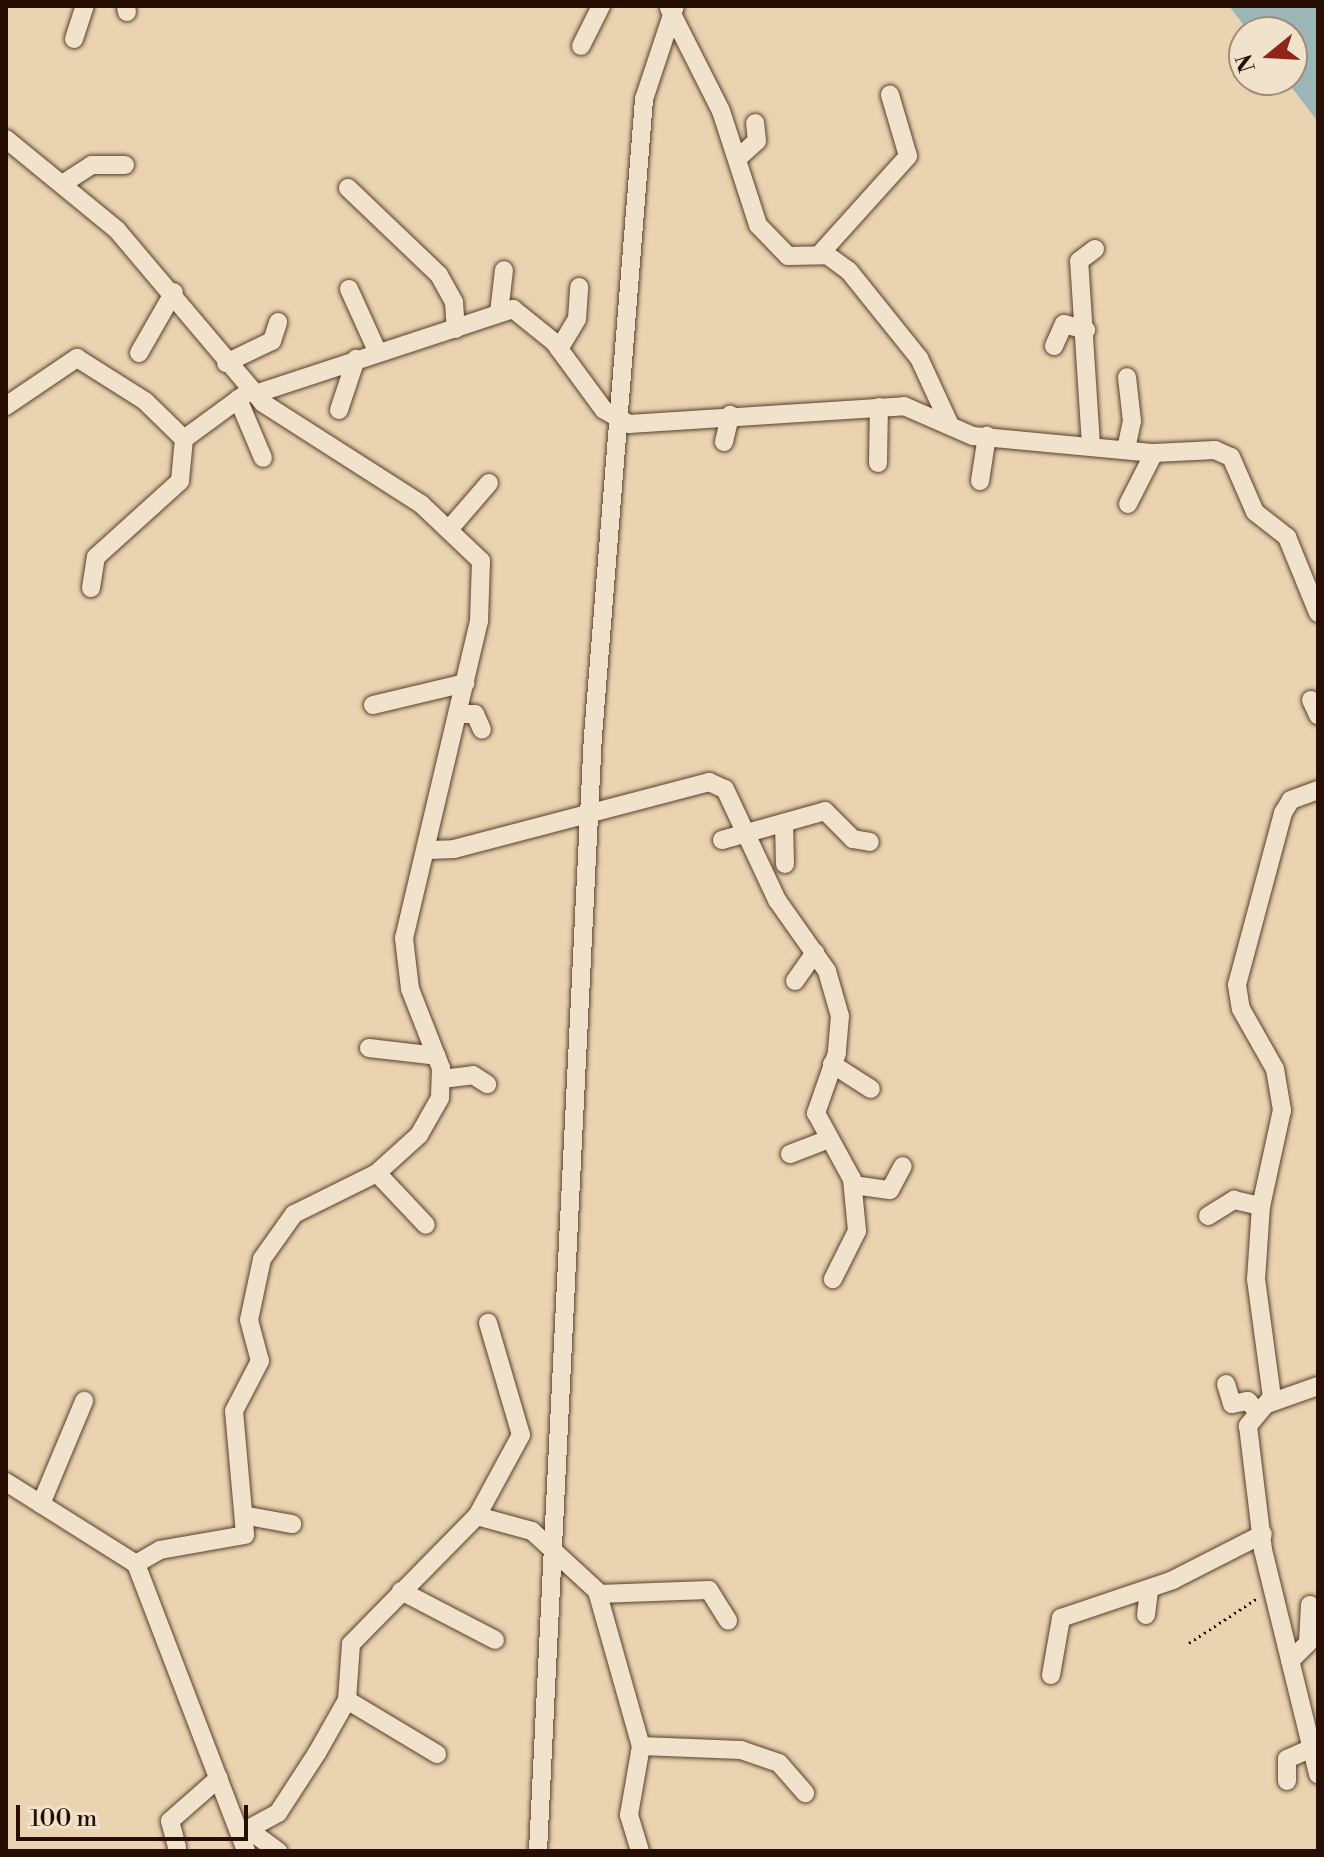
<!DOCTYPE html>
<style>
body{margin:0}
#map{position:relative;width:1324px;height:1857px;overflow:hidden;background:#ead3b1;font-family:"Libre Bodoni",serif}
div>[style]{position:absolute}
.water>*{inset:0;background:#9cb5b6}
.path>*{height:3px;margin-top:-1.5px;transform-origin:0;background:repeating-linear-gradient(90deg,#270e00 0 2px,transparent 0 6px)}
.roads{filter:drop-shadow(0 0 2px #583f2c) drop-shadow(0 0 2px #583f2c)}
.minor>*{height:18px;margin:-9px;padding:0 9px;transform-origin:9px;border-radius:9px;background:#f1e2cc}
span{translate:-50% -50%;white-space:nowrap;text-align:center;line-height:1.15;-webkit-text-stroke:6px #f1e2cc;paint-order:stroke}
.frame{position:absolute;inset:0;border:8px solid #270e00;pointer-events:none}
.north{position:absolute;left:1228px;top:16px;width:80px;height:80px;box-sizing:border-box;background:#f1e2cc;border:2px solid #a08d7a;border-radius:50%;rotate:252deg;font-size:22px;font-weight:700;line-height:32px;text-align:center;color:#270e00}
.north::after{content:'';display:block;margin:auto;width:28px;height:36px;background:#8f2418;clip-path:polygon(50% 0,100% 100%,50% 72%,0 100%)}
.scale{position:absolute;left:16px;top:1805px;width:232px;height:36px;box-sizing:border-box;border:4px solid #270e00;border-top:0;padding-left:10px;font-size:24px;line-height:28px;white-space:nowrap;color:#270e00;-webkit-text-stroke:6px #f1e2cc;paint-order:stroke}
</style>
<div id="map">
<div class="water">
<div style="clip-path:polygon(1229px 6px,1318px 6px,1318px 122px,1286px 80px,1292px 80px,1292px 32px,1249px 32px)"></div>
</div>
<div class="path">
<div style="left:1189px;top:1643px;width:84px;rotate:-33.3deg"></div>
</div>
<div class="roads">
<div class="minor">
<div style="left:126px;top:6px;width:6px;rotate:81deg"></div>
<div style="left:669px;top:8px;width:115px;rotate:63.2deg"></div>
<div style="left:721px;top:111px;width:120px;rotate:72deg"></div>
<div style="left:758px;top:225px;width:43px;rotate:45.9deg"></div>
<div style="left:788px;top:256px;width:39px;rotate:-1deg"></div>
<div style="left:827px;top:255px;width:27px;rotate:36deg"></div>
<div style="left:849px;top:271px;width:112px;rotate:51.2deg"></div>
<div style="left:919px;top:358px;width:74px;rotate:65.2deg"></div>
<div style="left:74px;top:39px;width:35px;rotate:-72deg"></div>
<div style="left:581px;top:46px;width:45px;rotate:-63.4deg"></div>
<div style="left:6px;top:139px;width:144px;rotate:39.3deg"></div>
<div style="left:117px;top:230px;width:226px;rotate:49.8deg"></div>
<div style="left:263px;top:403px;width:188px;rotate:32.6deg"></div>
<div style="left:421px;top:504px;width:83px;rotate:43.5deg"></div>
<div style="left:481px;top:561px;width:60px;rotate:91.9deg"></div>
<div style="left:479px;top:621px;width:326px;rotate:103.3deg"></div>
<div style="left:404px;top:938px;width:51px;rotate:83.3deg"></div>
<div style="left:410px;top:989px;width:85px;rotate:68.6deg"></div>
<div style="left:441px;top:1068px;width:30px;rotate:92deg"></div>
<div style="left:440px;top:1098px;width:43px;rotate:119.6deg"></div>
<div style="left:419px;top:1135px;width:57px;rotate:137.9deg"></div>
<div style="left:377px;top:1173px;width:93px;rotate:153.7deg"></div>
<div style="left:294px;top:1214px;width:55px;rotate:125.4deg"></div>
<div style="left:262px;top:1259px;width:62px;rotate:102deg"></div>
<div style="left:249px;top:1320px;width:42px;rotate:75deg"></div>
<div style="left:260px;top:1361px;width:56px;rotate:117.5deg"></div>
<div style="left:234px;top:1411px;width:124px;rotate:84.9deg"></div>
<div style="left:245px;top:1535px;width:86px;rotate:170deg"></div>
<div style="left:160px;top:1550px;width:28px;rotate:150deg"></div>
<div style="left:738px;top:158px;width:25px;rotate:-42deg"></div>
<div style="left:757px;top:141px;width:18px;rotate:-96deg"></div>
<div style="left:64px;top:183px;width:33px;rotate:-33deg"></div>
<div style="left:92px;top:165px;width:33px"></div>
<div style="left:348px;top:188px;width:126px;rotate:43.7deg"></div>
<div style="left:439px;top:275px;width:31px;rotate:61deg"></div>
<div style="left:454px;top:302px;width:27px;rotate:86deg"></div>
<div style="left:819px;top:255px;width:133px;rotate:-48deg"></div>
<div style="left:908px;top:156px;width:64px;rotate:-106.4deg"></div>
<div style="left:349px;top:289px;width:70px;rotate:65.6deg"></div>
<div style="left:499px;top:313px;width:43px;rotate:-83.4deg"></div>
<div style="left:1054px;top:346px;width:24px;rotate:-66deg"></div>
<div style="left:1064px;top:324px;width:23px;rotate:15deg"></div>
<div style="left:559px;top:349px;width:35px;rotate:-59deg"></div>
<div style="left:577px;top:319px;width:32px;rotate:-86deg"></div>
<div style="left:139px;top:353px;width:70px;rotate:-60.2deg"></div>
<div style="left:226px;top:363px;width:51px;rotate:-25.6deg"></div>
<div style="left:272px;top:341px;width:20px;rotate:-72deg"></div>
<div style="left:255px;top:394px;width:272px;rotate:-18.2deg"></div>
<div style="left:513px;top:309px;width:53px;rotate:38.8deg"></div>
<div style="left:554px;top:342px;width:84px;rotate:53.7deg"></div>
<div style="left:604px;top:410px;width:29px;rotate:29deg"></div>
<div style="left:629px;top:424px;width:276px;rotate:-3.7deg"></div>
<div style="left:904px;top:406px;width:75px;rotate:23.5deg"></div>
<div style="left:973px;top:436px;width:182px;rotate:5.4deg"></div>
<div style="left:1154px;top:453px;width:61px;rotate:-2.8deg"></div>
<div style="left:1215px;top:450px;width:17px;rotate:24deg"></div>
<div style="left:1231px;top:457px;width:60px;rotate:66.4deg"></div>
<div style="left:1255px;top:512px;width:41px;rotate:38deg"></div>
<div style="left:1287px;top:537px;width:82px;rotate:67.8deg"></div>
<div style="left:238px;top:399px;width:64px;rotate:67deg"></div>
<div style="left:6px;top:406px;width:86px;rotate:-34.1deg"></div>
<div style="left:77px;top:358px;width:80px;rotate:32.3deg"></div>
<div style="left:145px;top:401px;width:54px;rotate:44.3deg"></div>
<div style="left:184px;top:439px;width:83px;rotate:-36.2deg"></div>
<div style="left:339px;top:410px;width:54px;rotate:-71.6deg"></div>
<div style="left:724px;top:442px;width:28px;rotate:-77deg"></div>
<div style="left:1091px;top:445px;width:184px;rotate:-93.7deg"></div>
<div style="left:1079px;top:261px;width:20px;rotate:-37deg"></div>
<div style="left:1126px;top:449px;width:29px;rotate:-78deg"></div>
<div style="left:1132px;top:421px;width:44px;rotate:-96.5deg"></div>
<div style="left:878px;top:463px;width:56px;rotate:-89deg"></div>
<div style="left:980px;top:481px;width:46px;rotate:-81.2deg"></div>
<div style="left:1128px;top:504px;width:57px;rotate:-63deg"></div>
<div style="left:451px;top:527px;width:58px;rotate:-49.2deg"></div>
<div style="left:91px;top:588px;width:31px;rotate:-81deg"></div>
<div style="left:96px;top:557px;width:113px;rotate:-42.1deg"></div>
<div style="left:180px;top:481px;width:42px;rotate:-84.6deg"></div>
<div style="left:1311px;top:700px;width:17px;rotate:65deg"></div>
<div style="left:373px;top:705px;width:95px;rotate:-13.4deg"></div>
<div style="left:459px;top:714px;width:16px"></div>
<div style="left:475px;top:714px;width:17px;rotate:66deg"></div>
<div style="left:1318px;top:790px;width:29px;rotate:160deg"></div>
<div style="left:1291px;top:800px;width:15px;rotate:122deg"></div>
<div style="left:1283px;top:813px;width:178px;rotate:105deg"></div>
<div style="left:1237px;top:985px;width:24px;rotate:81deg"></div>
<div style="left:1241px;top:1009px;width:69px;rotate:60.5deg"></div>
<div style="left:1275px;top:1069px;width:42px;rotate:80.3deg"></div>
<div style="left:1282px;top:1110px;width:98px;rotate:102.3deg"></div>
<div style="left:1261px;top:1206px;width:73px;rotate:93.9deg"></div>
<div style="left:1256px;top:1279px;width:119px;rotate:82.3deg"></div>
<div style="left:1272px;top:1397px;width:38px;rotate:130deg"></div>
<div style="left:1248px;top:1426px;width:125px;rotate:83.1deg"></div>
<div style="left:1263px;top:1550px;width:231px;rotate:76.2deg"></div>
<div style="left:784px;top:823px;width:41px;rotate:88.6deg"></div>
<div style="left:722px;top:840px;width:107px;rotate:-15.7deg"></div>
<div style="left:825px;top:811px;width:40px;rotate:45deg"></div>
<div style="left:853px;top:839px;width:17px;rotate:10deg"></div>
<div style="left:429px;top:850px;width:25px;rotate:-2deg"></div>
<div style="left:454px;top:849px;width:264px;rotate:-14.7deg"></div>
<div style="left:709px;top:782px;width:17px;rotate:24deg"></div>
<div style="left:725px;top:789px;width:123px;rotate:64.9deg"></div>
<div style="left:777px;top:900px;width:87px;rotate:54.8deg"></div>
<div style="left:827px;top:971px;width:47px;rotate:73.9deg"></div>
<div style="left:840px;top:1016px;width:37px;rotate:95deg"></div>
<div style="left:837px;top:1053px;width:64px;rotate:109.3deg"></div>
<div style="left:816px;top:1113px;width:75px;rotate:61.4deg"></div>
<div style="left:852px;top:1179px;width:52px;rotate:84.5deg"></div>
<div style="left:857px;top:1231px;width:54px;rotate:116.6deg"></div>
<div style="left:795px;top:981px;width:35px;rotate:-55deg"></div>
<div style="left:369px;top:1048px;width:68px;rotate:6.7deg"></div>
<div style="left:832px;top:1064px;width:46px;rotate:32.7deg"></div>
<div style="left:442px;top:1079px;width:31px;rotate:-7deg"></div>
<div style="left:473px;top:1075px;width:17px;rotate:33deg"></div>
<div style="left:790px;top:1154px;width:40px;rotate:-21deg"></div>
<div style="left:377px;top:1173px;width:71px;rotate:46.7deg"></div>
<div style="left:853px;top:1185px;width:37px;rotate:8deg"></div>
<div style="left:890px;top:1190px;width:27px;rotate:-62deg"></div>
<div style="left:1208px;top:1216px;width:31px;rotate:-32deg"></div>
<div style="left:1234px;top:1200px;width:28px;rotate:13deg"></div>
<div style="left:1226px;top:1384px;width:21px;rotate:73deg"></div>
<div style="left:1232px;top:1404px;width:16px;rotate:-11deg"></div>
<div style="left:1248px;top:1401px;width:13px;rotate:48deg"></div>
<div style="left:1267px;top:1404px;width:54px;rotate:-19.4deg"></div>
<div style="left:6px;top:1482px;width:154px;rotate:32.2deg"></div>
<div style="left:136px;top:1564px;width:307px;rotate:69deg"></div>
<div style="left:41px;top:1504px;width:112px;rotate:-67.3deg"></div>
<div style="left:248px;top:1516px;width:45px;rotate:10.3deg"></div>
<div style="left:477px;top:1516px;width:92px;rotate:-61.5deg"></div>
<div style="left:521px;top:1435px;width:117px;rotate:-106.4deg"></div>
<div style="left:401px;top:1591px;width:106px;rotate:27.5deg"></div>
<div style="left:598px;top:1594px;width:111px;rotate:-2.1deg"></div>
<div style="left:709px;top:1590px;width:36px;rotate:58deg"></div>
<div style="left:1146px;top:1615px;width:26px;rotate:-83deg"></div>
<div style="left:1290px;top:1661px;width:25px;rotate:-45deg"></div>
<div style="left:1308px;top:1643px;width:38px;rotate:-87deg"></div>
<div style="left:1051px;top:1675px;width:58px;rotate:-80deg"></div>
<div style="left:1061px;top:1618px;width:118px;rotate:-18.7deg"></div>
<div style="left:1173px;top:1580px;width:101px;rotate:-27.1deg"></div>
<div style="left:347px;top:1700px;width:105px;rotate:31deg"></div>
<div style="left:641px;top:1746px;width:100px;rotate:2.3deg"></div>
<div style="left:741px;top:1750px;width:40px;rotate:18.9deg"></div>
<div style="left:779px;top:1763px;width:40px;rotate:49deg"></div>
<div style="left:1287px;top:1781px;width:22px;rotate:-90deg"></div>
<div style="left:1287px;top:1759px;width:34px;rotate:-24deg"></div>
<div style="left:249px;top:1830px;width:36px;rotate:36deg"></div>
<div style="left:241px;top:1833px;width:42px;rotate:-28.4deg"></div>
<div style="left:278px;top:1813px;width:72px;rotate:-57deg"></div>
<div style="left:317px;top:1753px;width:61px;rotate:-60.5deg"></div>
<div style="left:347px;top:1700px;width:56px;rotate:-85.9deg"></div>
<div style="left:351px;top:1644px;width:180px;rotate:-45.5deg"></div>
<div style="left:477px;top:1516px;width:57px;rotate:15.3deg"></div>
<div style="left:532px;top:1531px;width:88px;rotate:42.7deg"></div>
<div style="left:597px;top:1591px;width:161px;rotate:74.2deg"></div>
<div style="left:641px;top:1746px;width:70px;rotate:99.9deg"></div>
<div style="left:629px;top:1815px;width:38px;rotate:73deg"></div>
<div style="left:177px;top:1847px;width:27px;rotate:-105deg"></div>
<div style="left:170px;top:1821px;width:65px;rotate:-41.3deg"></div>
<div style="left:538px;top:1851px;width:1116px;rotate:-87.18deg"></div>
<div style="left:593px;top:736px;width:639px;rotate:-85.42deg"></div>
<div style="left:644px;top:99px;width:98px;rotate:-71.6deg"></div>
</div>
</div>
<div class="frame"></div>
<div class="north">N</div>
<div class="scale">100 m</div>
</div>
